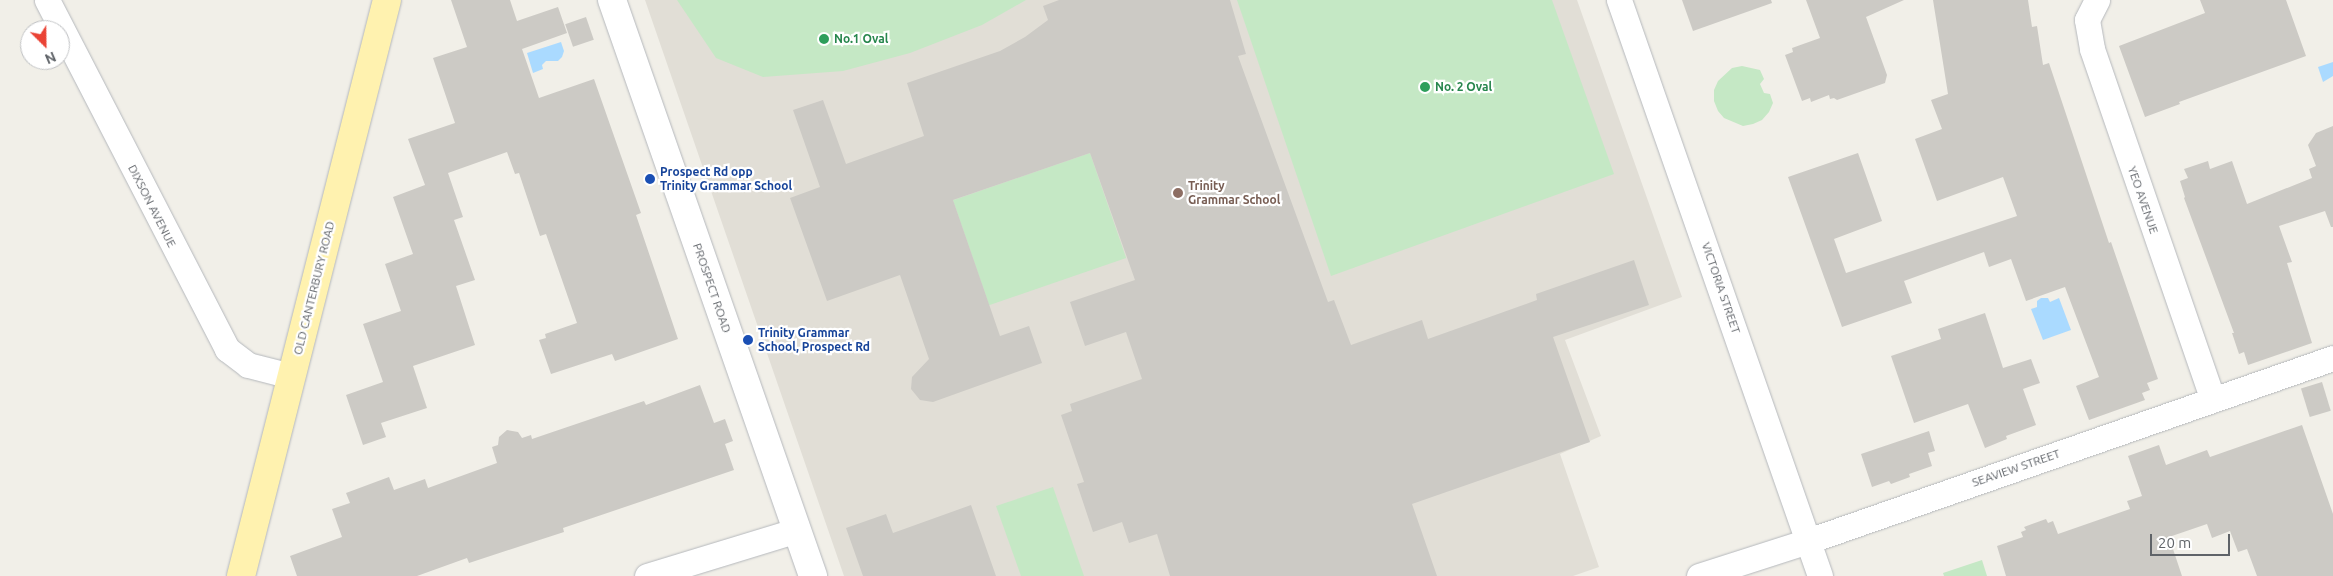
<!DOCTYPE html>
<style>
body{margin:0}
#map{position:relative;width:2333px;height:576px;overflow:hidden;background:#f1efe8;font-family:Ubuntu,sans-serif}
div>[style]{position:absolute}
.education>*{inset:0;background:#e1ded6}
.green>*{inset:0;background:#c5e8c5;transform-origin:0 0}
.water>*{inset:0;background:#aadaff}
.building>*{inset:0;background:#cccac5;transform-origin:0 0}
.roads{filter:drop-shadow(0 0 1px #b5b8bc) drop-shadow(0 0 1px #b5b8bc)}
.minor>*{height:25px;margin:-12.5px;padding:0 12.5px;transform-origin:12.5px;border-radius:12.5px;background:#fff}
.tertiary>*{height:28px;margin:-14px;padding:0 14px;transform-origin:14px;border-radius:14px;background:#fff}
.primary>*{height:28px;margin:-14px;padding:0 14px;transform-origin:14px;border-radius:14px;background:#fff2af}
.dots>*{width:14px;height:14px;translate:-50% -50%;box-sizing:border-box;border:2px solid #fff;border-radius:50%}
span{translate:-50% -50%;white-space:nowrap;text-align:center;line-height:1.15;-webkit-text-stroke:4.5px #fff;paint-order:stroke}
.leisure-label{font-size:12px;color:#27864d;font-weight:700}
.left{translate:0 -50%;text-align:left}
.transit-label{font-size:12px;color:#164399;font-weight:700}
.education-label{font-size:12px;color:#785e54;font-weight:700}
.street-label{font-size:12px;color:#5f6368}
.north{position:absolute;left:20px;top:20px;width:50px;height:50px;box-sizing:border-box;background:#fff;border:1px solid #bfc1c3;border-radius:50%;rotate:157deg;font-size:14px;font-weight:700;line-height:20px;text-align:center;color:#5f6368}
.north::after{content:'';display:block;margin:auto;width:18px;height:22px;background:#ea4335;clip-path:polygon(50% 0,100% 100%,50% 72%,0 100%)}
.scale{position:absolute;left:2150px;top:534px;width:80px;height:22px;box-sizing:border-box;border:2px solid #5f6368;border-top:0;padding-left:6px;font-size:15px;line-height:18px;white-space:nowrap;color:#5f6368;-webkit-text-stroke:4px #fff;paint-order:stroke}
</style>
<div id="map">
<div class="education">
<div style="clip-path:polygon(645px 0,1577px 0,1682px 297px,1565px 340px,1601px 436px,1560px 454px,1599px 567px,1573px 576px,844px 576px)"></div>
</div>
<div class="green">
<div style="clip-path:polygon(677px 0,1026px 0,982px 25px,910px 53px,843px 71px,763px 77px,716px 58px)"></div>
<div style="clip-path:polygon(1237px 0,1552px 0,1614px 174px,1331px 276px)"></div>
<div style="clip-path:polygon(1742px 66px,1760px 70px,1764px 79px,1760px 84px,1764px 93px,1770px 94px,1773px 103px,1769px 112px,1762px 120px,1753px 124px,1743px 126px,1724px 118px,1718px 111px,1714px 101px,1714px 90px,1718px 81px,1732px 68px)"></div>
<div style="left:1090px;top:153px;width:111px;height:145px;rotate:71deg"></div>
<div style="clip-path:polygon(1053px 487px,1084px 576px,1021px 576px,996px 506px)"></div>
<div style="clip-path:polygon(1982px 560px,1987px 576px,1944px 576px,1943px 573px)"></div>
</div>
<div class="water">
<div style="clip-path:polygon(561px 42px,564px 51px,562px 57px,558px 61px,546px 61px,542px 65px,543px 69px,533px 73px,527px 53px)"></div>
<div style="clip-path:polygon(2333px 62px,2333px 76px,2323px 82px,2318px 67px)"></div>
<div style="clip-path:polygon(2041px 298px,2048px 298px,2050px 302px,2059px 298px,2071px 330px,2043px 340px,2031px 309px,2037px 307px,2037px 301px)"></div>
</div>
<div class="building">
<div style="clip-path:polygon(451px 0,510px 0,517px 21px,558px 7px,567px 33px,522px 49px,539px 98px,594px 79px,641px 213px,636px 215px,678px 339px,615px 361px,612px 354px,551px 374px,539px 340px,546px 338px,545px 334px,577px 323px,546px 234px,540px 236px,519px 173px,515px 174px,507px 152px,448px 173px,463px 217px,454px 220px,475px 280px,456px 286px,475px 345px,413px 366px,427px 408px,381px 423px,386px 437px,363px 445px,346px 395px,383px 382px,363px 324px,401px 311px,385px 264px,413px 254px,393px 197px,425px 185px,408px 139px,455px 123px,433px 58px,467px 47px)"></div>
<div style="clip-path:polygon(1059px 0,1230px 0,1246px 54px,1238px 56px,1328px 302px,1334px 300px,1351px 345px,1422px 320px,1428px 339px,1537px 300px,1536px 294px,1634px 260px,1649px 305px,1553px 337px,1590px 442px,1412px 504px,1437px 576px,1170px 576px,1157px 534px,1129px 543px,1122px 522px,1093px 532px,1077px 484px,1084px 482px,1061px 415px,1072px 411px,1070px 404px,1142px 379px,1126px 332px,1085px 346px,1070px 302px,1135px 280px,1090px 153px,953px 200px,1000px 336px,1029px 326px,1042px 363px,933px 402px,920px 400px,911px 389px,912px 377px,929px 359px,900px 275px,827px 301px,790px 198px,820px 187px,793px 110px,823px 100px,846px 164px,924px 136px,907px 83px,1000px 51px,1025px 37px,1048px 20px,1043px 6px)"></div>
<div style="clip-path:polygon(1682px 0,1771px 0,1772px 3px,1693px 31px)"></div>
<div style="clip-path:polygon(1806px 0,1904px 0,1866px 17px,1887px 75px,1885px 83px,1837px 100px,1834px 98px,1830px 99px,1829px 95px,1811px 102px,1810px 98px,1802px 101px,1785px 55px,1793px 52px,1792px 48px,1820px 38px)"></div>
<div style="clip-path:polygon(1933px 0,2028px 0,2032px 27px,2037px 26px,2043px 65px,2049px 63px,2109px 243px,2111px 242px,2158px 379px,2147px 383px,2150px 390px,2142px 393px,2145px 400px,2089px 420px,2076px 386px,2099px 377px,2065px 287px,2026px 301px,2011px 259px,1989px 267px,1984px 252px,1904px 281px,1912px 303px,1842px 327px,1788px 177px,1858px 153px,1882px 221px,1834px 239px,1846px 273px,2017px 216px,2003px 177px,1937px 201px,1915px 139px,1942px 129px,1931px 100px,1948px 94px)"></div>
<div style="clip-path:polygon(2200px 0,2286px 0,2306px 56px,2179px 102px,2180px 104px,2145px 117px,2119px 46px,2205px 13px)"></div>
<div style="left:586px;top:17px;width:24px;height:22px;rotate:71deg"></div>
<div style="clip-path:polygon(2333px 126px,2333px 227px,2331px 227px,2325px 211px,2279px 226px,2292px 262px,2287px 263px,2312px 343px,2248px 365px,2244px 352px,2239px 354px,2232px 333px,2234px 333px,2184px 198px,2185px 197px,2180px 181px,2188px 178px,2184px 169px,2208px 161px,2210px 169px,2232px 161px,2247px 204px,2312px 178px,2309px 169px,2316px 166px,2308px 145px,2316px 133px)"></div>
<div style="clip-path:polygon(1985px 313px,2003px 368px,2031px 359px,2040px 383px,2023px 389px,2036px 425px,2006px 436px,2007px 439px,1985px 448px,1968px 404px,1914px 423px,1891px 356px,1941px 339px,1938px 329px)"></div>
<div style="left:2322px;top:382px;width:30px;height:22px;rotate:73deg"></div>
<div style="clip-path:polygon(700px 385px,714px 423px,725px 419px,733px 441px,725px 444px,734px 470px,563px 528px,564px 532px,524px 545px,469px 563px,467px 558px,417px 576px,297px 576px,290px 556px,342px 537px,332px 509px,350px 503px,346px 493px,389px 477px,394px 490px,425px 479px,428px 488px,497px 463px,492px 447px,498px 445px,499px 437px,507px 430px,518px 432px,522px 438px,531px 435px,532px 439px,644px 401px,646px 405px)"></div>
<div style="clip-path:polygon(2302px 425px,2333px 514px,2333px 576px,2257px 576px,2247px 549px,2238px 552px,2230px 531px,2212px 538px,2207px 524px,2169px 537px,2182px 576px,2006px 576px,1997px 546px,2023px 537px,2021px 532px,2026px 530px,2024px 527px,2046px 519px,2048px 523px,2053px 521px,2058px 534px,2130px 509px,2127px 501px,2142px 496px,2128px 456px,2159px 445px,2166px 465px,2207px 450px,2210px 457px)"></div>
<div style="clip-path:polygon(1929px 431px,1935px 451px,1928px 453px,1932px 466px,1909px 474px,1910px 477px,1891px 484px,1889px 481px,1872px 487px,1861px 454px)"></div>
<div style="clip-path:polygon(971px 505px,996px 576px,863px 576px,846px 528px,886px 514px,893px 533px)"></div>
</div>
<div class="roads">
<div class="minor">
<div style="left:47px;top:0;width:393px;rotate:62.7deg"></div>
<div style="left:227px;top:349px;width:26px;rotate:37deg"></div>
<div style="left:248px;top:365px;width:44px;rotate:14.3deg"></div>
<div style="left:1619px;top:0;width:610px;rotate:70.76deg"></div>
<div style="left:2097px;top:0;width:22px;rotate:117deg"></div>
<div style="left:2087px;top:20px;width:29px;rotate:80deg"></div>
<div style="left:2092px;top:49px;width:371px;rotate:71deg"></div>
<div style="left:647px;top:576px;width:157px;rotate:-17deg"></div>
<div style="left:1699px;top:576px;width:114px;rotate:-17.8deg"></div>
<div style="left:1808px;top:541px;width:556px;rotate:-19.22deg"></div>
</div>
<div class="tertiary">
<div style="left:612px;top:0;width:610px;rotate:70.76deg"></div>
</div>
<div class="primary">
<div style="left:241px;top:576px;width:594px;rotate:-75.78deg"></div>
</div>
</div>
<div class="dots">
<div style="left:824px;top:39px;background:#2e9e5b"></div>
<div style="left:1425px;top:87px;background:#2e9e5b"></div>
<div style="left:650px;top:179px;background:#1a4fb4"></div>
<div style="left:1178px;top:193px;background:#8d6e63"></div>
<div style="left:748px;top:340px;background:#1a4fb4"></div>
</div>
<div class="leisure-label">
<span class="left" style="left:834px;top:39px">No.1 Oval</span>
<span class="left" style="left:1435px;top:87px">No. 2 Oval</span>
</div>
<div class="transit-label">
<span class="left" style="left:660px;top:179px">Prospect Rd opp<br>Trinity Grammar School</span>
<span class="left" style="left:758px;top:340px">Trinity Grammar<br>School, Prospect Rd</span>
</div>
<div class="education-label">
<span class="left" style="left:1188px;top:193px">Trinity<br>Grammar School</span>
</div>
<div class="street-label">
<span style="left:2143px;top:200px;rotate:71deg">YEO AVENUE</span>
<span style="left:152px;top:206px;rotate:63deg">DIXSON AVENUE</span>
<span style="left:314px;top:288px;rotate:-76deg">OLD CANTERBURY ROAD</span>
<span style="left:712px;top:288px;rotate:71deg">PROSPECT ROAD</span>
<span style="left:1721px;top:288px;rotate:71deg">VICTORIA STREET</span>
<span style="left:2016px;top:468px;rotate:-19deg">SEAVIEW STREET</span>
</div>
<div class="north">N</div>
<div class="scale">20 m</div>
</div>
